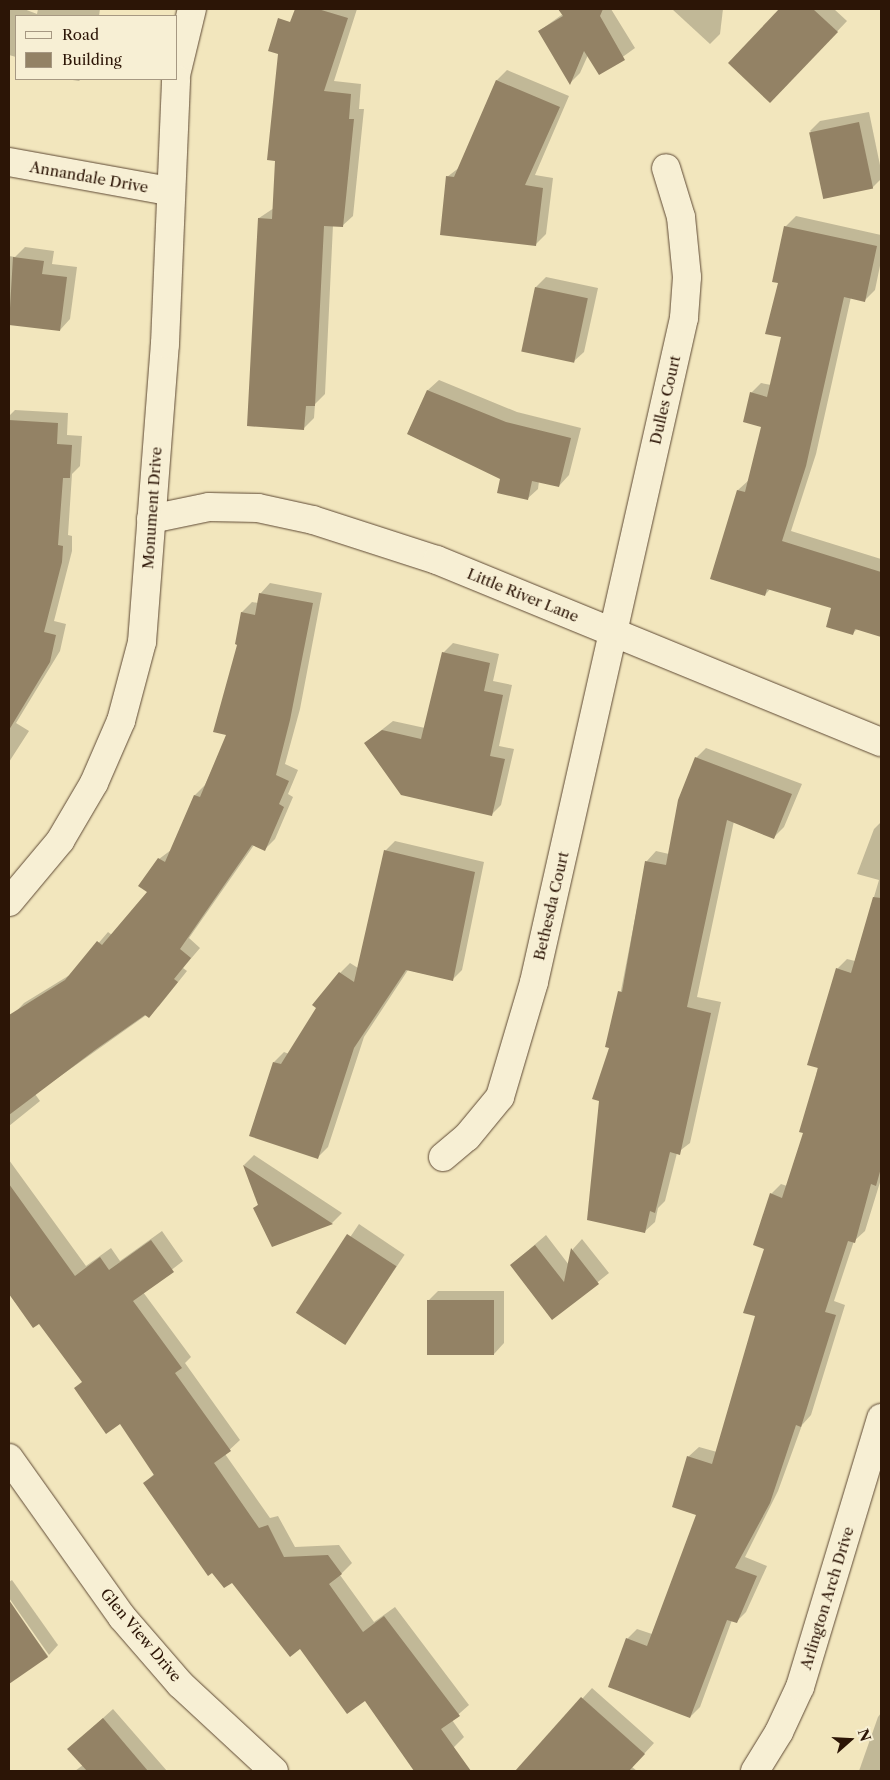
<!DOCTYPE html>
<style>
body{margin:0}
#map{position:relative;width:890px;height:1780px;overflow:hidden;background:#f2e6bd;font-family:"Libre Caslon Text",serif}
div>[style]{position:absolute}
.shadow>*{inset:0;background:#0003;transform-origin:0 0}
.building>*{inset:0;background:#938265;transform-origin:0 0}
.roads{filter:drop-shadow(0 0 1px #5e4934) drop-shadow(0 0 1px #5e4934)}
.street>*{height:28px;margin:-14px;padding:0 14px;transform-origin:14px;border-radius:14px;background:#f7efd4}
.secondary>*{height:28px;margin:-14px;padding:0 14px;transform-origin:14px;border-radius:14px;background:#f7efd4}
span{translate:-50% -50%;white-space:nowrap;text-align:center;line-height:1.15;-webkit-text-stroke:5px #f7efd4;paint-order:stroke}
.street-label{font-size:15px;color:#2c1506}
.frame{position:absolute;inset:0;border:10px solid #2c1506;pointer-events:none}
.legend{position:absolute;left:15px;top:15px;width:162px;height:65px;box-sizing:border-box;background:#f7efd4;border:1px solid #a69882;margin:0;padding:6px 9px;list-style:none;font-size:15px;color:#2c1506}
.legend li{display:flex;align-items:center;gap:10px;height:25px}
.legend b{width:25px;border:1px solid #a69882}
.north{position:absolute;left:825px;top:1715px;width:50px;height:50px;-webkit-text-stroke:4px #f7efd4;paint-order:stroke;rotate:71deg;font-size:14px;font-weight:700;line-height:20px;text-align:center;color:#2c1506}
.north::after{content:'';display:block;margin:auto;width:18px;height:22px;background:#2c1506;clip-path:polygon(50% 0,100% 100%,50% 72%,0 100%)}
</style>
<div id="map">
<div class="shadow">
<div style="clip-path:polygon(9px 9px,24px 9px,37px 14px,38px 9px,100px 9px,99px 16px,16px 16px,16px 57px,9px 55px)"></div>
<div style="clip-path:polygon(296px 9px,357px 9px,334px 81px,361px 84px,359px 109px,364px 109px,353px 216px,342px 226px,333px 225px,325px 394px,315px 404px,314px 418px,304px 428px,259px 218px,274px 208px,285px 42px)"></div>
<div style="clip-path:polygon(570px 9px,611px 9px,635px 48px,599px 74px,588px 55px,580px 73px,570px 83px,539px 31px)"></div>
<div style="clip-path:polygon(672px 9px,723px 9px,720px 34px,710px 44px)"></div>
<div style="clip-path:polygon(781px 9px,834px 9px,847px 21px,781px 91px,730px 63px)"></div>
<div style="clip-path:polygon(507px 70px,569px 96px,535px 175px,553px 178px,546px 234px,535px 245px,447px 177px,460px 167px,497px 80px)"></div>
<div style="clip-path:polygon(66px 79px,81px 79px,79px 81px)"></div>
<div style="clip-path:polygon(869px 112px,881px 170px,881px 179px,872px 188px,810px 131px,820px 121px)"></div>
<div style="clip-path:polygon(796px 216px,881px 235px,881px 261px,875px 290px,865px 300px,851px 297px,816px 454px,791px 531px,881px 559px,881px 636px,858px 628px,853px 633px,832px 607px,771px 588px,765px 595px,738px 490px,749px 480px,762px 426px,751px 393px,761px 383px,771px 385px,782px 336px,779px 282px,785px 227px)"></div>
<div style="clip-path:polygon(25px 247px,54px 251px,52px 264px,77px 267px,70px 319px,60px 330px,9px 324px,9px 256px,15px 257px)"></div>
<div style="clip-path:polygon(546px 277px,598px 288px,584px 352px,573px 362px,536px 287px)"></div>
<div style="clip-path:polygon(439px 380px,517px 412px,581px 428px,569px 475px,559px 486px,539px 481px,538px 489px,527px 499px,501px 478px,408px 434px,428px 390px)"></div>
<div style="clip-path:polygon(15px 410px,68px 413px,67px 435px,82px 436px,80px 466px,72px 474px,68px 535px,72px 536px,72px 551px,54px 621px,66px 624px,60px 651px,16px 723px,29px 731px,9px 762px,9px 416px)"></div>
<div style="clip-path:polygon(270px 583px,322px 593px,300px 709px,285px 764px,298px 770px,288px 794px,293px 797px,275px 839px,265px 849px,254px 845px,189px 938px,200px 948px,183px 968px,187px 971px,159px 1006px,35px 1094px,40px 1101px,9px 1126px,9px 1019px,24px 1003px,73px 973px,108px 932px,112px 935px,148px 892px,140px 886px,159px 859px,171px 850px,195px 795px,205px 785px,228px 734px,242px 612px,252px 602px,258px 603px,260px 594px)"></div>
<div style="clip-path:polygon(453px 643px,499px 654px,493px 681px,512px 685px,499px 746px,514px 749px,501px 805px,491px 815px,365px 743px,393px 721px,425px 728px,443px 653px)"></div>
<div style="clip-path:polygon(706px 748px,802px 784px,784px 827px,774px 837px,734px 821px,697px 997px,721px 1002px,690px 1143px,677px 1153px,665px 1201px,658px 1208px,655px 1222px,644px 1232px,610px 1047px,646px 862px,656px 851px,669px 854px,696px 758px)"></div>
<div style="clip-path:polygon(881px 822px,881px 1179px,865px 1231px,854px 1241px,834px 1301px,845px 1305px,811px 1415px,802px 1425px,778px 1491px,745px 1557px,767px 1566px,746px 1612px,736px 1622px,732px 1620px,700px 1707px,690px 1717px,627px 1639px,637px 1629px,652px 1634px,698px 1514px,688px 1457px,699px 1447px,717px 1452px,756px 1315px,771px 1194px,781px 1184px,787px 1186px,805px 1132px,837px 969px,847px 959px,855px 961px,879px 880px,857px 874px,874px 829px)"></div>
<div style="clip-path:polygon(395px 841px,484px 862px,462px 970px,452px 980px,408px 970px,364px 1037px,328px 1147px,318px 1157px,274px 1062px,284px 1052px,289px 1054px,340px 973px,350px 963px,358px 968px,385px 851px)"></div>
<div style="clip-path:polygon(254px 1155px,342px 1213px,332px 1223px,273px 1245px,254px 1208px,259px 1204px,244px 1165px)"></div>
<div style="clip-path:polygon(9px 1160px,86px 1266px,111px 1248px,120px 1261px,162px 1231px,183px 1261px,143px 1292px,191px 1357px,185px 1363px,240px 1440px,225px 1454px,270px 1518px,278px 1516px,295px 1547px,339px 1545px,352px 1563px,340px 1575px,374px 1622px,395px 1607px,469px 1705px,452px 1720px,464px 1737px,454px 1747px,416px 1771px,365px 1699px,300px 1648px,232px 1581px,144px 1484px,155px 1473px,120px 1422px,83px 1381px,40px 1322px,34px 1327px,9px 1294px)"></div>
<div style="left:359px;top:1224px;width:55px;height:108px;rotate:34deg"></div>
<div style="clip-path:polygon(546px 1235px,569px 1265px,573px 1249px,582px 1239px,609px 1273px,552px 1319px,511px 1265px)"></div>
<div style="clip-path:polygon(438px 1291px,504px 1291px,504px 1343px,494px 1354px,428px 1301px)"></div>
<div style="clip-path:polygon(12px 1580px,58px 1645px,49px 1655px,9px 1598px,9px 1582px)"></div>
<div style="clip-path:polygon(9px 1603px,48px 1656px,9px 1683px)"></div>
<div style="clip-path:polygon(592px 1688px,654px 1743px,632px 1767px,637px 1771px,517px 1771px)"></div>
<div style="clip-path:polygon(113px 1709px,167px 1771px,75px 1771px,83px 1765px,69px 1749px)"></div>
<div style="clip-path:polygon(881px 1713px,881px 1771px,859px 1771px,878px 1717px)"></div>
</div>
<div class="building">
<div style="clip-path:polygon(295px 9px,318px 9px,348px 18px,324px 91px,351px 94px,349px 119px,354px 119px,343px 227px,324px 226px,315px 406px,306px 406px,304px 430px,247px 426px,258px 218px,272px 219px,275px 161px,267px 160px,278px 54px,268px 51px,278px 18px,290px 22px)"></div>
<div style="clip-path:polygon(558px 9px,603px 9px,600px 16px,625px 60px,599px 75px,584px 51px,570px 85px,538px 31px,563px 16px)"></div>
<div style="clip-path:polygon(779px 9px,813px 9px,838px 32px,770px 103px,728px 63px)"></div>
<div style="clip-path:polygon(496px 80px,560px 107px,525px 185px,543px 188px,536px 246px,440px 235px,446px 176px,454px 177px)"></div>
<div style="left:859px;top:122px;width:68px;height:51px;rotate:78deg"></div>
<div style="clip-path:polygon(784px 226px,877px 246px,865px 302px,844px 297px,806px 466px,782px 541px,881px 572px,881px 637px,855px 629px,853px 635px,826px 627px,831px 608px,767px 589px,765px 596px,710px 579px,737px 490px,745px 492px,761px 427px,743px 422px,750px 392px,767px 397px,781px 337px,765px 334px,778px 283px,772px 282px)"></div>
<div style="clip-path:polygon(13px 257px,44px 261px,42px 274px,67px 277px,60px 331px,9px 325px)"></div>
<div style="left:535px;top:287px;width:54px;height:66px;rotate:12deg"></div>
<div style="clip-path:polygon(427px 390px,506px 422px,571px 438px,559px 487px,532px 481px,528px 500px,497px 493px,500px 479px,407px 434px)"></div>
<div style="clip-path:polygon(9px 420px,58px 423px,57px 444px,72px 445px,70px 478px,63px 478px,58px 545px,63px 546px,62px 562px,44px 632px,56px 635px,50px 662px,9px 730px)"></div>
<div style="clip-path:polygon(259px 593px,313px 603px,290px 720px,276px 775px,289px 781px,279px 804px,284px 807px,265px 851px,252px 845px,180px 949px,191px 958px,174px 979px,178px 982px,149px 1018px,145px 1015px,95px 1050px,9px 1115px,9px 1015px,65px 980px,97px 941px,102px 945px,147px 892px,138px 886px,158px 858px,165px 862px,194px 795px,200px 797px,226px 735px,213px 732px,237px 645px,235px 644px,241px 612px,255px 615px)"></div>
<div style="clip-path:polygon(442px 652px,490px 663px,484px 691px,503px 695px,490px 756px,505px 759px,492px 816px,401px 795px,364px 743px,382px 730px,421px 739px)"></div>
<div style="clip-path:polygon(695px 757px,792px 794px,774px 839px,727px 820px,687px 1007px,711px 1013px,680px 1155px,670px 1152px,655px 1213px,650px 1211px,645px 1233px,587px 1220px,599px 1101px,592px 1099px,609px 1048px,605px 1047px,618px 991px,622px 992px,645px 861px,666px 865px,678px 800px)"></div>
<div style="clip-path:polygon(384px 850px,475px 872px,453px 981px,406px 970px,354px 1048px,318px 1159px,249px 1136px,273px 1062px,281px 1064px,316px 1008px,312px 1005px,339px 972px,354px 982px)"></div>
<div style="clip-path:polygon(873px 897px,881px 898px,881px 1168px,876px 1186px,871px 1184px,855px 1243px,848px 1241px,825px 1312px,836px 1315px,801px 1427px,796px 1425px,770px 1503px,735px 1568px,757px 1576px,737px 1623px,727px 1620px,690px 1718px,608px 1687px,626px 1638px,647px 1646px,696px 1515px,672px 1507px,687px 1456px,712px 1464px,755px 1316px,743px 1313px,764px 1249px,753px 1245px,770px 1193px,782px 1198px,803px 1133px,799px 1132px,818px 1068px,807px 1065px,836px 968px,851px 973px)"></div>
<div style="clip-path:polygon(243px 1165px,333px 1224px,272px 1247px,253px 1208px,258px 1205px)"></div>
<div style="clip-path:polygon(9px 1184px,75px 1276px,100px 1257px,109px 1270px,151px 1240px,174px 1272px,133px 1301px,182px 1368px,175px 1373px,231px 1451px,214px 1463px,259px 1528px,268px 1525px,284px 1557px,328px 1555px,342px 1574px,329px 1584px,363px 1632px,384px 1616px,460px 1716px,441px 1729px,471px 1771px,414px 1771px,365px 1701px,347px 1714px,300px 1649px,290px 1657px,232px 1583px,224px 1588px,212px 1573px,208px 1576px,143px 1483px,154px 1475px,120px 1424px,106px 1434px,74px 1388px,82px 1382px,39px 1324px,33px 1328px,9px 1294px)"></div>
<div style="left:347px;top:1234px;width:59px;height:94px;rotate:33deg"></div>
<div style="clip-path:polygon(535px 1245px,564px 1282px,571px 1248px,599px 1284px,552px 1320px,510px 1265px)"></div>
<div style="left:494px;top:1300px;width:55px;height:67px;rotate:90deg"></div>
<div style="clip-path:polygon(9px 1600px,48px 1657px,9px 1684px)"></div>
<div style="clip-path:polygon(581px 1697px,645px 1754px,629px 1771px,515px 1771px)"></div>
<div style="clip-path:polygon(103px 1718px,148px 1771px,87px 1771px,67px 1749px)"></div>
</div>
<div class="roads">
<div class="street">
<div style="left:9px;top:162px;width:163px;rotate:10.3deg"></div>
<div style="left:151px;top:519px;width:59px;rotate:-11.7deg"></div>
<div style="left:209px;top:507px;width:49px;rotate:1.2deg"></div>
<div style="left:258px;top:508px;width:56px;rotate:12.3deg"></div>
<div style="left:313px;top:520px;width:130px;rotate:17.9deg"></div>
<div style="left:437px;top:560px;width:480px;rotate:22.3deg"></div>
<div style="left:443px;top:1157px;width:31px;rotate:-40deg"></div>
<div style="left:467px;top:1137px;width:52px;rotate:-50.5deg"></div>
<div style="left:500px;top:1097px;width:120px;rotate:-73.5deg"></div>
<div style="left:534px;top:982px;width:681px;rotate:-77.27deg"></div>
<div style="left:684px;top:318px;width:41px;rotate:-85.8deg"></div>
<div style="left:687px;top:277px;width:60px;rotate:-95.7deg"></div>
<div style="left:681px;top:217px;width:51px;rotate:-107deg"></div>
<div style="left:9px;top:1458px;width:195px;rotate:54.6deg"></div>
<div style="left:122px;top:1617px;width:89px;rotate:49.1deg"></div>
<div style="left:180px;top:1684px;width:128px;rotate:42.8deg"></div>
<div style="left:755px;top:1771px;width:46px;rotate:-58.4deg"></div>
<div style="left:779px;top:1732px;width:50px;rotate:-65deg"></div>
<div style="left:800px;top:1687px;width:281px;rotate:-73.2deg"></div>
</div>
<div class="secondary">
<div style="left:176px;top:75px;width:68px;rotate:-76.4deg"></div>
<div style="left:9px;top:902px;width:80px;rotate:-50.1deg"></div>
<div style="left:60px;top:841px;width:67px;rotate:-59.6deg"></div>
<div style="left:94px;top:783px;width:68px;rotate:-66.5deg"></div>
<div style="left:121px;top:721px;width:82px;rotate:-75.1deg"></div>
<div style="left:142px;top:642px;width:299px;rotate:-85.6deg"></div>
<div style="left:165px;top:344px;width:265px;rotate:-87.6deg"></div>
</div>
</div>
<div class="street-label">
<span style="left:89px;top:177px;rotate:10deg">Annandale Drive</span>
<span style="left:665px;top:400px;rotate:-77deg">Dulles Court</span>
<span style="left:152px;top:508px;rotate:-86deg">Monument Drive</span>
<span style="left:523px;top:595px;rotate:22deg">Little River Lane</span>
<span style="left:551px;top:906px;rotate:-77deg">Bethesda Court</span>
<span style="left:827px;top:1598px;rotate:-73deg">Arlington Arch Drive</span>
<span style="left:141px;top:1635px;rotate:50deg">Glen View Drive</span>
</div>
<div class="frame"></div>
<ul class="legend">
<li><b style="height:6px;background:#f7efd4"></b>Road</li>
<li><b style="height:14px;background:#938265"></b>Building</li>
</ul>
<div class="north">N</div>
</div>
